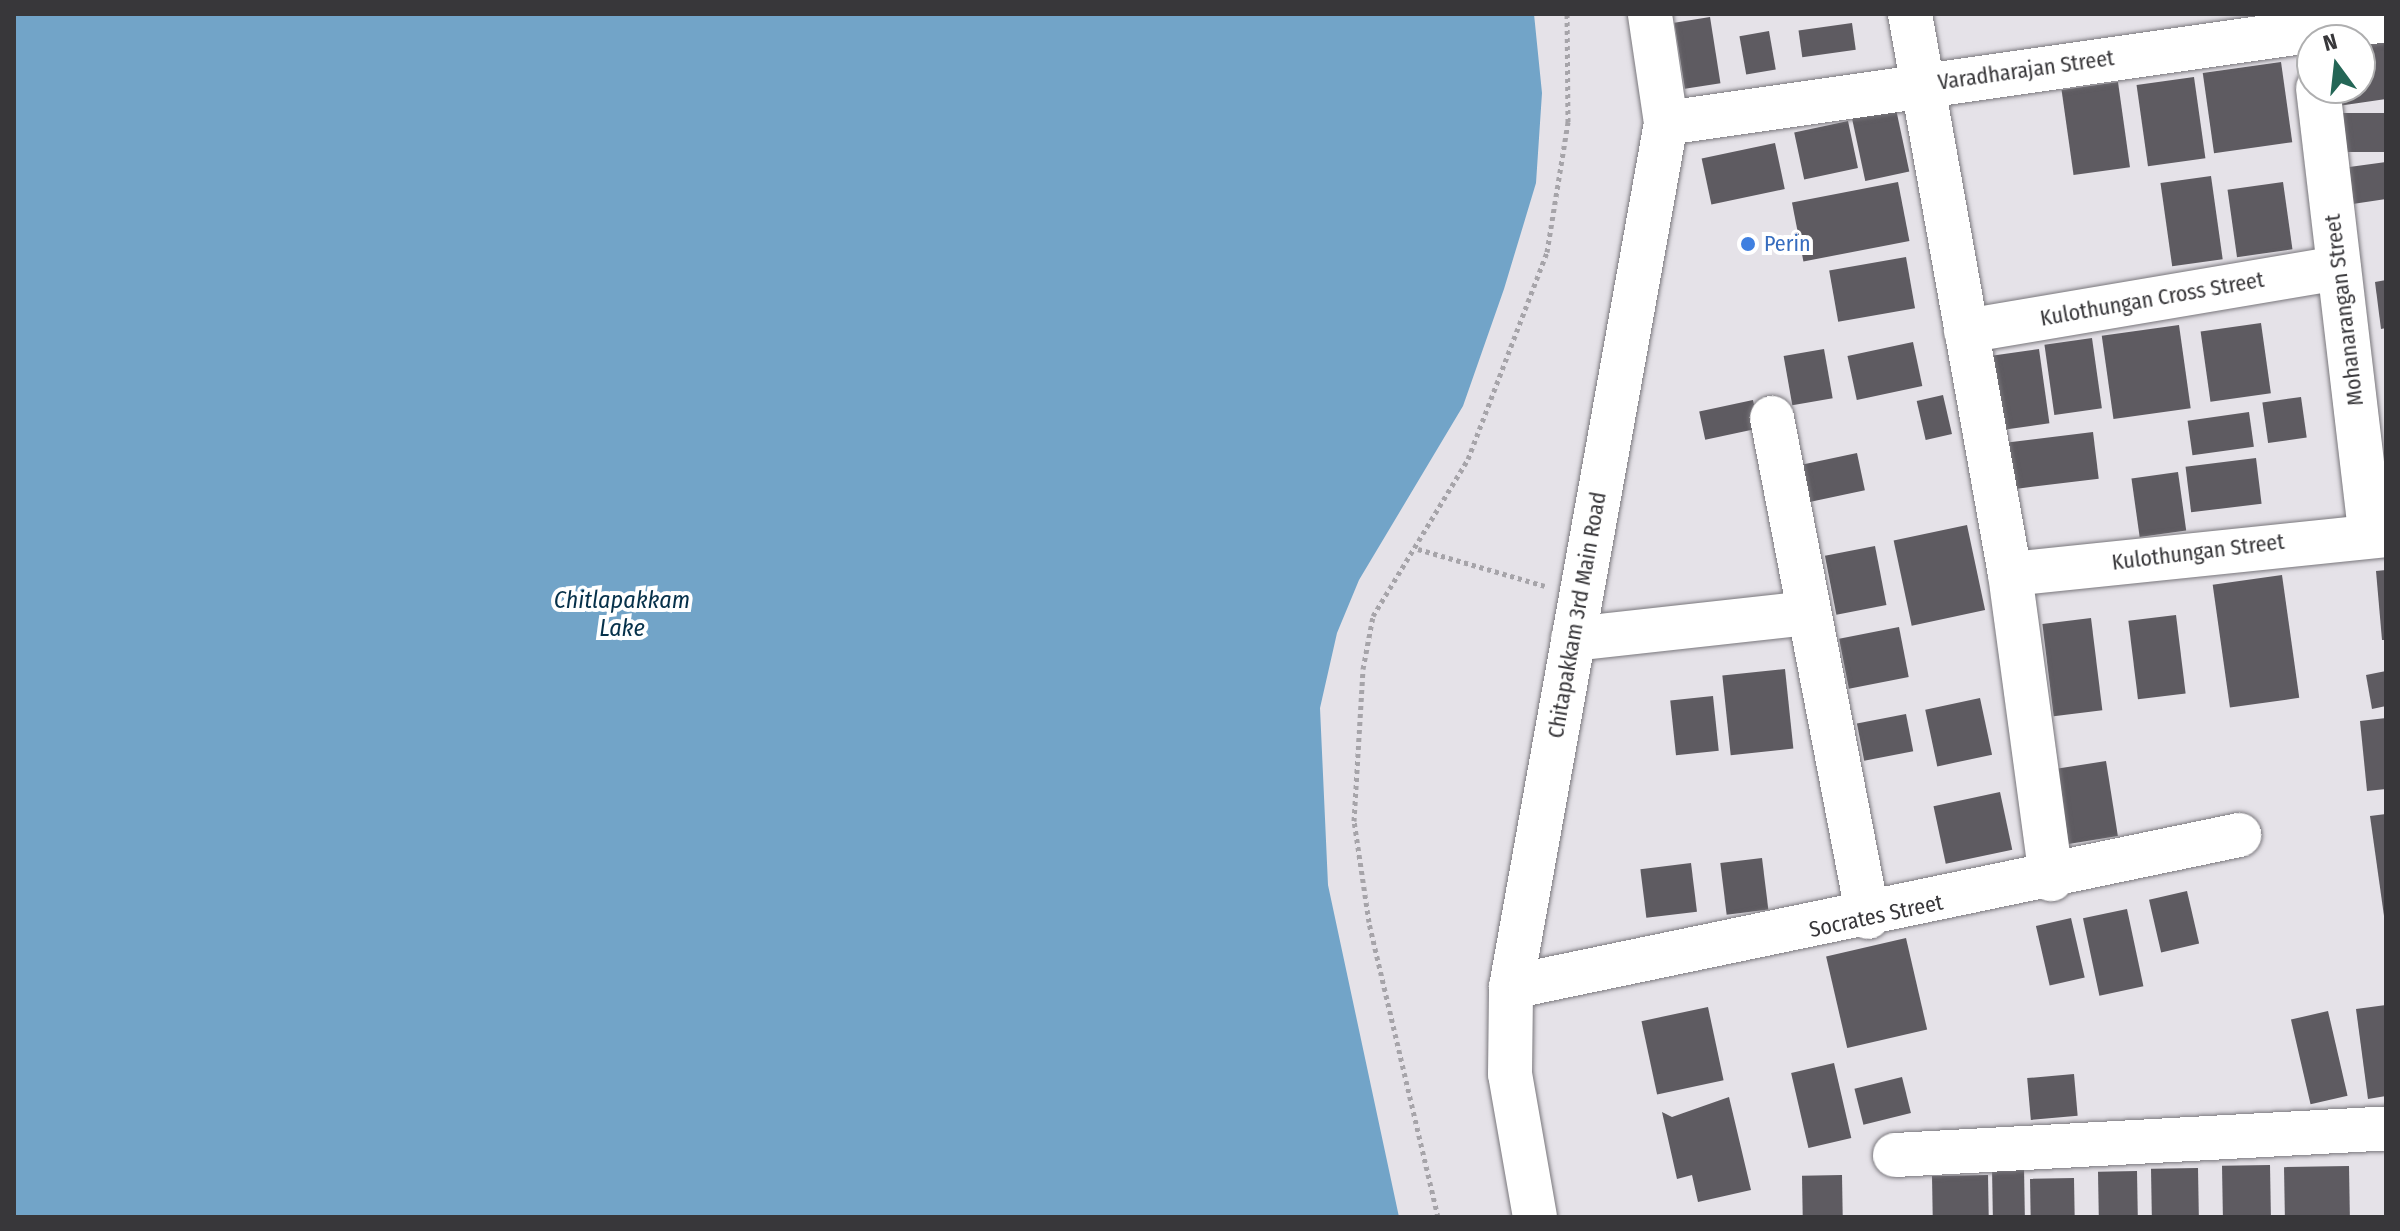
<!DOCTYPE html>
<style>
body{margin:0}
#map{position:relative;width:2400px;height:1231px;overflow:hidden;background:#e5e2e8;font-family:"Fira Sans Condensed",sans-serif}
div>[style]{position:absolute}
.water>*{inset:0;background:#72a4c8}
.building>*{inset:0;background:#5e5b61;transform-origin:0 0}
.path>*{height:5px;margin-top:-2.5px;transform-origin:0;background:repeating-linear-gradient(90deg,#a6a4a9 0 4px,transparent 0 8px)}
.roads{filter:drop-shadow(0 0 2px #79777c) drop-shadow(0 0 2px #79777c)}
.minor>*{height:44px;margin:-22px;padding:0 22px;transform-origin:22px;border-radius:22px;background:#fff}
.dots>*{width:22px;height:22px;translate:-50% -50%;box-sizing:border-box;border:4px solid #fff;border-radius:50%}
span{translate:-50% -50%;white-space:nowrap;text-align:center;line-height:1.15;-webkit-text-stroke:8px #fff;paint-order:stroke}
.street-label{font-size:22px;color:#38373a}
.shop-label{font-size:22px;color:#366cbe}
.left{translate:0 -50%;text-align:left}
.water-label{font-size:24px;color:#06314a;font-style:italic}
.frame{position:absolute;inset:0;border:16px solid #38373a;pointer-events:none}
.north{position:absolute;left:2296px;top:24px;width:80px;height:80px;box-sizing:border-box;background:#fff;border:2px solid #afafb0;border-radius:50%;rotate:345deg;font-size:22px;font-weight:700;line-height:32px;text-align:center;color:#38373a}
.north::after{content:'';display:block;margin:auto;width:28px;height:36px;background:#246656;clip-path:polygon(50% 0,100% 100%,50% 72%,0 100%)}
</style>
<div id="map">
<div class="water">
<div style="clip-path:polygon(14px 14px,1534px 14px,1542px 93px,1536px 183px,1504px 289px,1463px 406px,1359px 580px,1337px 633px,1320px 708px,1328px 885px,1399px 1217px,14px 1217px)"></div>
</div>
<div class="building">
<div style="left:1710px;top:17px;width:67px;height:36px;rotate:81deg"></div>
<div style="left:1852px;top:23px;width:27px;height:54px;rotate:82deg"></div>
<div style="left:1769px;top:31px;width:39px;height:30px;rotate:80deg"></div>
<div style="clip-path:polygon(2386px 39px,2386px 99px,2338px 106px,2336px 88px,2360px 88px,2360px 43px)"></div>
<div style="left:2281px;top:62px;width:81px;height:79px;rotate:82deg"></div>
<div style="left:2194px;top:77px;width:82px;height:58px;rotate:82deg"></div>
<div style="left:2118px;top:82px;width:86px;height:57px;rotate:82deg"></div>
<div style="left:1896px;top:109px;width:64px;height:45px;rotate:78deg"></div>
<div style="left:2386px;top:113px;width:39px;height:51px;rotate:90deg"></div>
<div style="left:1848px;top:121px;width:48px;height:55px;rotate:78deg"></div>
<div style="left:1775px;top:143px;width:47px;height:75px;rotate:78deg"></div>
<div style="clip-path:polygon(2386px 162px,2386px 199px,2346px 205px,2342px 168px)"></div>
<div style="left:2211px;top:176px;width:84px;height:51px;rotate:82deg"></div>
<div style="left:1898px;top:182px;width:60px;height:108px;rotate:79deg"></div>
<div style="left:2283px;top:182px;width:68px;height:56px;rotate:82deg"></div>
<div style="left:1906px;top:257px;width:52px;height:78px;rotate:80deg"></div>
<div style="clip-path:polygon(2386px 280px,2386px 328px,2381px 329px,2375px 282px)"></div>
<div style="left:2261px;top:323px;width:71px;height:61px;rotate:82deg"></div>
<div style="left:2179px;top:325px;width:84px;height:78px;rotate:82deg"></div>
<div style="left:2092px;top:338px;width:71px;height:48px;rotate:82deg"></div>
<div style="left:1913px;top:342px;width:45px;height:67px;rotate:78deg"></div>
<div style="left:1824px;top:349px;width:50px;height:41px;rotate:80deg"></div>
<div style="left:2039px;top:349px;width:75px;height:46px;rotate:82deg"></div>
<div style="left:1943px;top:395px;width:40px;height:27px;rotate:77deg"></div>
<div style="left:2301px;top:397px;width:41px;height:39px;rotate:82deg"></div>
<div style="left:1753px;top:400px;width:29px;height:55px;rotate:78deg"></div>
<div style="left:2249px;top:412px;width:35px;height:62px;rotate:82deg"></div>
<div style="left:2093px;top:432px;width:47px;height:86px;rotate:83deg"></div>
<div style="left:1857px;top:453px;width:38px;height:65px;rotate:78deg"></div>
<div style="left:2256px;top:458px;width:46px;height:71px;rotate:83deg"></div>
<div style="left:2178px;top:472px;width:59px;height:47px;rotate:82deg"></div>
<div style="left:1967px;top:525px;width:87px;height:75px;rotate:78deg"></div>
<div style="left:1875px;top:546px;width:60px;height:51px;rotate:79deg"></div>
<div style="clip-path:polygon(2386px 570px,2386px 640px,2382px 640px,2376px 571px)"></div>
<div style="left:2282px;top:575px;width:124px;height:70px;rotate:82deg"></div>
<div style="left:2176px;top:615px;width:79px;height:48px;rotate:83deg"></div>
<div style="left:2091px;top:618px;width:93px;height:49px;rotate:83deg"></div>
<div style="left:1899px;top:627px;width:51px;height:61px;rotate:79deg"></div>
<div style="left:1785px;top:669px;width:80px;height:63px;rotate:84deg"></div>
<div style="clip-path:polygon(2386px 671px,2386px 706px,2372px 709px,2366px 675px)"></div>
<div style="left:1713px;top:696px;width:55px;height:43px;rotate:84deg"></div>
<div style="left:1980px;top:698px;width:58px;height:56px;rotate:78deg"></div>
<div style="left:1906px;top:714px;width:38px;height:50px;rotate:79deg"></div>
<div style="clip-path:polygon(2386px 718px,2386px 789px,2367px 791px,2360px 721px)"></div>
<div style="left:2106px;top:761px;width:76px;height:50px;rotate:81deg"></div>
<div style="left:2000px;top:792px;width:59px;height:68px;rotate:78deg"></div>
<div style="clip-path:polygon(2386px 814px,2386px 916px,2384px 916px,2370px 816px)"></div>
<div style="left:1762px;top:858px;width:52px;height:42px;rotate:83deg"></div>
<div style="left:1691px;top:863px;width:49px;height:51px;rotate:83deg"></div>
<div style="left:2187px;top:891px;width:54px;height:39px;rotate:77deg"></div>
<div style="left:2127px;top:909px;width:79px;height:45px;rotate:78deg"></div>
<div style="left:2071px;top:918px;width:61px;height:36px;rotate:77deg"></div>
<div style="left:1906px;top:938px;width:94px;height:82px;rotate:77deg"></div>
<div style="clip-path:polygon(2386px 1005px,2386px 1096px,2368px 1099px,2356px 1009px)"></div>
<div style="left:1708px;top:1007px;width:75px;height:68px;rotate:78deg"></div>
<div style="left:2328px;top:1011px;width:87px;height:38px;rotate:77deg"></div>
<div style="left:1834px;top:1063px;width:77px;height:44px;rotate:77deg"></div>
<div style="left:2074px;top:1074px;width:42px;height:47px;rotate:85deg"></div>
<div style="left:1902px;top:1077px;width:37px;height:49px;rotate:76deg"></div>
<div style="clip-path:polygon(1729px 1097px,1751px 1190px,1698px 1202px,1692px 1175px,1677px 1179px,1662px 1112px,1672px 1117px)"></div>
<div style="left:2270px;top:1165px;width:52px;height:48px;rotate:89deg"></div>
<div style="left:2349px;top:1166px;width:51px;height:65px;rotate:89deg"></div>
<div style="left:2024px;top:1167px;width:50px;height:32px;rotate:89deg"></div>
<div style="left:2198px;top:1168px;width:49px;height:47px;rotate:89deg"></div>
<div style="left:2137px;top:1171px;width:46px;height:39px;rotate:89deg"></div>
<div style="left:1842px;top:1175px;width:42px;height:40px;rotate:89deg"></div>
<div style="left:1988px;top:1175px;width:42px;height:56px;rotate:89deg"></div>
<div style="left:2074px;top:1178px;width:39px;height:44px;rotate:89deg"></div>
</div>
<div class="path">
<div style="left:1418px;top:549px;width:132px;rotate:16.2deg"></div>
<div style="left:1438px;top:1217px;width:303px;rotate:-103.2deg"></div>
<div style="left:1369px;top:922px;width:102px;rotate:-98.4deg"></div>
<div style="left:1354px;top:821px;width:152px;rotate:-86.6deg"></div>
<div style="left:1363px;top:669px;width:54px;rotate:-79.3deg"></div>
<div style="left:1373px;top:616px;width:184px;rotate:-58.8deg"></div>
<div style="left:1468px;top:459px;width:222px;rotate:-69.1deg"></div>
<div style="left:1547px;top:252px;width:132px;rotate:-80.8deg"></div>
<div style="left:1568px;top:122px;width:108px;rotate:-90.5deg"></div>
</div>
<div class="roads">
<div class="minor">
<div style="left:1910px;top:14px;width:569px;rotate:79.88deg"></div>
<div style="left:2010px;top:574px;width:308px;rotate:82.3deg"></div>
<div style="left:2318px;top:88px;width:447px;rotate:83.3deg"></div>
<div style="left:1666px;top:123px;width:727px;rotate:-8.14deg"></div>
<div style="left:1966px;top:331px;width:378px;rotate:-9.6deg"></div>
<div style="left:1772px;top:418px;width:508px;rotate:79.11deg"></div>
<div style="left:2010px;top:574px;width:378px;rotate:-5.9deg"></div>
<div style="left:1573px;top:639px;width:236px;rotate:-6.3deg"></div>
<div style="left:1511px;top:987px;width:744px;rotate:-11.79deg"></div>
<div style="left:1895px;top:1155px;width:492px;rotate:-3.1deg"></div>
<div style="left:1535px;top:1217px;width:145px;rotate:-99.9deg"></div>
<div style="left:1510px;top:1074px;width:87px;rotate:-89.3deg"></div>
<div style="left:1511px;top:987px;width:878px;rotate:-79.83deg"></div>
<div style="left:1666px;top:123px;width:110px;rotate:-98.4deg"></div>
</div>
</div>
<div class="dots">
<div style="left:1748px;top:244px;background:#3f7fe0"></div>
</div>
<div class="street-label">
<span style="left:2026px;top:70px;rotate:-8deg">Varadharajan Street</span>
<span style="left:2152px;top:299px;rotate:-10deg">Kulothungan Cross Street</span>
<span style="left:2344px;top:310px;rotate:-97deg">Mohanarangan Street</span>
<span style="left:2198px;top:552px;rotate:-7deg">Kulothungan Street</span>
<span style="left:1577px;top:615px;rotate:-80deg">Chitapakkam 3rd Main Road</span>
<span style="left:1876px;top:916px;rotate:-12deg">Socrates Street</span>
</div>
<div class="shop-label">
<span class="left" style="left:1764px;top:244px">Perin</span>
</div>
<div class="water-label">
<span style="left:622px;top:615px">Chitlapakkam<br>Lake</span>
</div>
<div class="frame"></div>
<div class="north">N</div>
</div>
